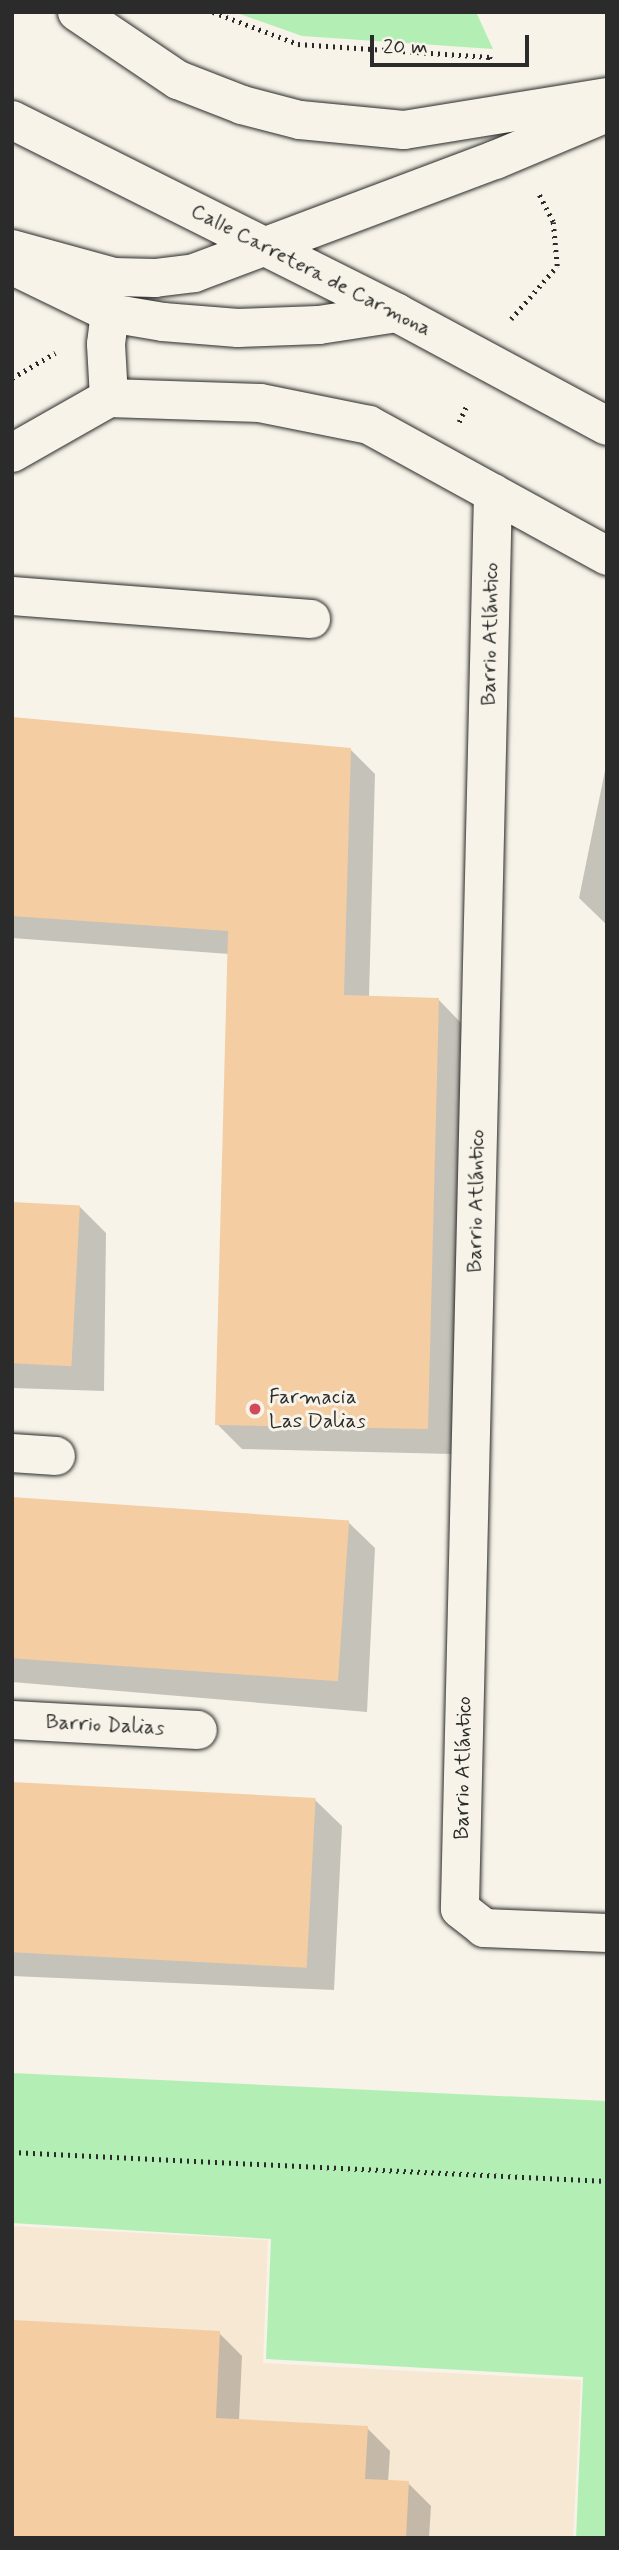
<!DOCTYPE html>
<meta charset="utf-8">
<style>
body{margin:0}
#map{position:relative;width:619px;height:2550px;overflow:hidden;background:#f7f3e8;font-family:Mynerve,sans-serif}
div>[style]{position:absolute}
.built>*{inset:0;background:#f6e8d3}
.green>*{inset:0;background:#b3efb5}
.shadow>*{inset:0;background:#0003}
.building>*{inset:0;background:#f4cda3;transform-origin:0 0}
.path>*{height:4.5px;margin-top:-2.25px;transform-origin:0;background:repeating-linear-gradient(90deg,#2b2b2b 0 2px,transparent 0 7px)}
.roads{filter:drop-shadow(0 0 2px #2b2b2b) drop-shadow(0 0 2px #2b2b2b)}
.street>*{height:38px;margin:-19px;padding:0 19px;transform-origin:19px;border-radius:19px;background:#f7f3e8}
.secondary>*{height:38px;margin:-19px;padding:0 19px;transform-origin:19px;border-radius:19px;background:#f7f3e8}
.dots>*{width:19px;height:19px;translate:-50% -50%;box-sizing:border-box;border:4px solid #f7f3e8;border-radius:50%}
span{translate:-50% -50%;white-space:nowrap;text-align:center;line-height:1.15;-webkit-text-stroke:6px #f7f3e8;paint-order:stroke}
.street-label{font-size:21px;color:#2b2b2b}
.poi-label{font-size:21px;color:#2b2b2b}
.left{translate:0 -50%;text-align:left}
.frame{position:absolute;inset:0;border:14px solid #2b2b2b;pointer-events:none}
.scale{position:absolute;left:370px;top:35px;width:159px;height:32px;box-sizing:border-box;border:4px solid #2b2b2b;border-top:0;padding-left:9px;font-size:21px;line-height:24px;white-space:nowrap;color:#2b2b2b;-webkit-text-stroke:5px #f7f3e8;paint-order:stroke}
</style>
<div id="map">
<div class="built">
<div style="clip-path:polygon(12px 2226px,268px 2240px,263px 2363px,581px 2380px,573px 2538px,12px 2538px)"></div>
</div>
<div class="green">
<div style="clip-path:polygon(234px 12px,476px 12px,493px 49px,302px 36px)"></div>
<div style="clip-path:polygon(12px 2073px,607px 2101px,607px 2538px,576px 2538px,583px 2377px,266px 2359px,271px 2239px,12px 2223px)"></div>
</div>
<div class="shadow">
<div style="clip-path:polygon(12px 719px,350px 749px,375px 774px,369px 997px,438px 999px,463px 1025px,452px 1454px,242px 1449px,217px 1424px,229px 954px,12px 938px)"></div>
<div style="clip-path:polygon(607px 761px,607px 925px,579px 898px)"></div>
<div style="clip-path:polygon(12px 1204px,79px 1206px,106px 1233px,104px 1391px,12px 1388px)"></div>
<div style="clip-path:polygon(12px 1499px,348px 1522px,375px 1548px,367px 1712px,12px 1682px)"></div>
<div style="clip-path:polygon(12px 1783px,315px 1800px,342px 1826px,334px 1990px,12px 1976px)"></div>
<div style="clip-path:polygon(219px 2333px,242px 2356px,239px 2421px,367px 2428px,390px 2451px,388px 2482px,408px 2483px,431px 2506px,429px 2538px,12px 2538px)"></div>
</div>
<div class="building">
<div style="clip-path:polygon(12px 717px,351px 748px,344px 995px,439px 998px,428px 1429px,215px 1425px,228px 931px,12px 916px)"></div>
<div style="left:12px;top:1202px;width:68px;height:161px;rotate:3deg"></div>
<div style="left:12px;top:1497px;width:338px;height:161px;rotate:4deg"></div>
<div style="left:12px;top:1782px;width:304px;height:170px;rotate:3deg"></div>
<div style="clip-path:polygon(12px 2320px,220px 2331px,216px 2418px,368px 2426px,365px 2479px,409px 2481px,406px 2538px,12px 2538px)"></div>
</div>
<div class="path">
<div style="left:213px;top:12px;width:91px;rotate:20.6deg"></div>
<div style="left:298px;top:44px;width:192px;rotate:3.9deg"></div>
<div style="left:490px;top:57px;width:12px;rotate:70deg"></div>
<div style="left:511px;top:319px;width:70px;rotate:-49deg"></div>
<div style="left:557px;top:266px;width:44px;rotate:-95.2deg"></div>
<div style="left:553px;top:222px;width:34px;rotate:-117deg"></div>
<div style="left:12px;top:378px;width:50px;rotate:-30.2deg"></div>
<div style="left:459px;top:422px;width:19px;rotate:-65deg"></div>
<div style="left:12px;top:2152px;width:596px;rotate:2.79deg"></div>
</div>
<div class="roads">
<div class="street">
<div style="left:109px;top:398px;width:54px;rotate:-93.2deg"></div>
<div style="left:106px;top:344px;width:31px;rotate:-83deg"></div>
<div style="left:12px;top:453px;width:112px;rotate:-29.6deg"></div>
<div style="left:109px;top:398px;width:151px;rotate:1.9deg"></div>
<div style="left:260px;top:403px;width:111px;rotate:11.4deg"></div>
<div style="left:369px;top:425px;width:272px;rotate:28.8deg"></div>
<div style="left:493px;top:493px;width:1416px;rotate:91.34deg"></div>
<div style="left:460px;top:1909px;width:31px;rotate:38deg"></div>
<div style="left:484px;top:1928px;width:123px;rotate:2.3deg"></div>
<div style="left:12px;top:596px;width:300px;rotate:4.4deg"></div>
<div style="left:12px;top:1453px;width:44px;rotate:3.9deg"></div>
<div style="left:12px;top:1720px;width:186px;rotate:3.1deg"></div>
</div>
<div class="secondary">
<div style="left:77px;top:12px;width:122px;rotate:34deg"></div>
<div style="left:178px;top:80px;width:69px;rotate:21.3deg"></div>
<div style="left:242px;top:105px;width:60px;rotate:14.5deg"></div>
<div style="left:300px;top:120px;width:104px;rotate:5.5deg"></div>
<div style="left:404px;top:130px;width:206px;rotate:-9.2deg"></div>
<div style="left:12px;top:120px;width:431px;rotate:26.6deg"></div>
<div style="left:397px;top:313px;width:238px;rotate:28.3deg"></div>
<div style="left:12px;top:249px;width:106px;rotate:15.4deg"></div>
<div style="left:114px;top:277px;width:41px;rotate:1.4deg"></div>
<div style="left:155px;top:278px;width:39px;rotate:-7deg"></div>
<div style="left:194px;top:273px;width:322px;rotate:-20.6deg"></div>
<div style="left:495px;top:160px;width:121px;rotate:-22.8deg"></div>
<div style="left:17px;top:268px;width:103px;rotate:25.8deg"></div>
<div style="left:110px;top:313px;width:54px;rotate:9.6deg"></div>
<div style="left:163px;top:322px;width:75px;rotate:4.6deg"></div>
<div style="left:238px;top:328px;width:81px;rotate:-2.1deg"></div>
<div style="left:319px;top:325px;width:79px;rotate:-8.7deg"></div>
</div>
</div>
<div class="dots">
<div style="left:255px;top:1409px;background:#d1495b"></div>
</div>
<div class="street-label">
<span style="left:311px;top:270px;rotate:27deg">Calle Carretera de Carmona</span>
<span style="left:490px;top:634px;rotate:-89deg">Barrio Atlántico</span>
<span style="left:476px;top:1201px;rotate:-89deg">Barrio Atlántico</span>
<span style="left:105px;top:1725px;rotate:3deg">Barrio Dalias</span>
<span style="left:463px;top:1768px;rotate:-89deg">Barrio Atlántico</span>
</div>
<div class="poi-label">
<span class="left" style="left:269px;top:1409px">Farmacia<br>Las Dalias</span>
</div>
<div class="frame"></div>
<div class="scale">20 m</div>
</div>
